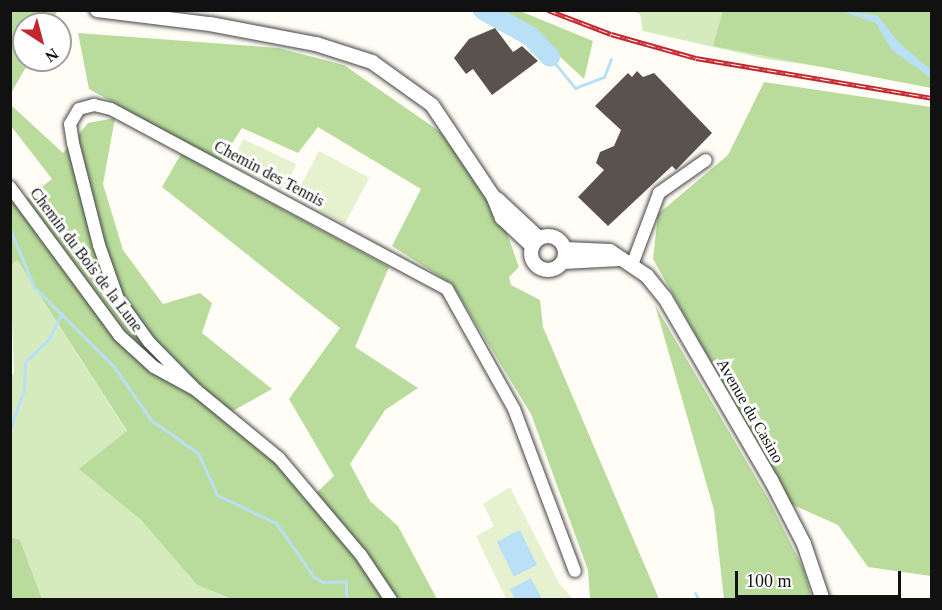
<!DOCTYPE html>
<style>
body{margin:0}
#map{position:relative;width:942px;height:610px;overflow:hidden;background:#fffdf5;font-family:"Times New Roman",serif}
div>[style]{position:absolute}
.green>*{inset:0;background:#d5ebbd}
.forest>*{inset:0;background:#b9dc9c}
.pitch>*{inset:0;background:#e6f2cf;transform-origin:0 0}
.water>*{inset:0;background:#b9e0f7;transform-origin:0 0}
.stream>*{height:3px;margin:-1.5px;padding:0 1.5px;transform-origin:1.5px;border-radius:1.5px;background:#b9e0f7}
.river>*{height:20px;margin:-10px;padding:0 10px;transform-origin:10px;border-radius:10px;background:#b9e0f7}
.building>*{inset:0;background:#5a524d}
.roads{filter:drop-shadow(0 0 2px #444) drop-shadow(0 0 2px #444)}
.minor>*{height:12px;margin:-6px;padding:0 6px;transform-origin:6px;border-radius:6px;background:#fff}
.tertiary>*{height:14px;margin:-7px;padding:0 7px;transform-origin:7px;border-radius:7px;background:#fff}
.tertiary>.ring{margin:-7px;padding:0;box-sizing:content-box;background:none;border:14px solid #fff;border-radius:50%}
.rail>*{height:5px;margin-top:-2.5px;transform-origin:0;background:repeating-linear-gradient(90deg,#fff 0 9px,#c4262e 0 18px);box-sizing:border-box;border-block:2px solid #c4262e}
span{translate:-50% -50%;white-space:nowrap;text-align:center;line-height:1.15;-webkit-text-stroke:6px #fff;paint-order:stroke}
.street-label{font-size:16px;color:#111}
.frame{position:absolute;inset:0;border:12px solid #111;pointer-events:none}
.north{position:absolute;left:12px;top:12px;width:60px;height:60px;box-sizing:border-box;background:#fff;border:2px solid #a0a0a0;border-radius:50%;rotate:144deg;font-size:16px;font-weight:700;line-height:24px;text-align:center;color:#111}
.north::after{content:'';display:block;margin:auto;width:21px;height:27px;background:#c4262e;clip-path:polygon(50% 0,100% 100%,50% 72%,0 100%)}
.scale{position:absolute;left:735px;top:571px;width:166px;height:27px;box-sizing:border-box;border:3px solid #111;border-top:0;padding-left:8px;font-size:18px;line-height:21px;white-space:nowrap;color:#111;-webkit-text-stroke:4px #fff;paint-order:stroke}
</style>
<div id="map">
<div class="green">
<div style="clip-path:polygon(632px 11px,931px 11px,931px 82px,766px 59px,643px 31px,640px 14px)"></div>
<div style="clip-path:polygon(17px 260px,127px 432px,80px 469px,141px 520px,197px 585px,232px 599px,42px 599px,20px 540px,11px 537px,10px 378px,14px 373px,10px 265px)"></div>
</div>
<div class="forest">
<div style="clip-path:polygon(11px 10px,57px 12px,50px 24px,24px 24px,24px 60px,30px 60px,11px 93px)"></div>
<div style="clip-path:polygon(496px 11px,520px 11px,593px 41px,584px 79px,519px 19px)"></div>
<div style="clip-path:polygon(723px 11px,931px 11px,931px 88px,713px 46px)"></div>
<div style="clip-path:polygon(78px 33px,278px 48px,344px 65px,449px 138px,505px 228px,519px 267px,509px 277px,511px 285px,540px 300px,543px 327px,659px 599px,590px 599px,588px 570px,531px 414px,452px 284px,392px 246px,421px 189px,318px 127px,298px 153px,242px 128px,220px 162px,89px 89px)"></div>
<div style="clip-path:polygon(764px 82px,931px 107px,931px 576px,868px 567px,838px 525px,791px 504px,653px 259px,658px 214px,728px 155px)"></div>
<div style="clip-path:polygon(11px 105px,63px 153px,88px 123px,115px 118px,103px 184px,123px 250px,163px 304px,200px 293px,212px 303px,202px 333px,272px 389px,222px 417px,274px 460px,307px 502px,334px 476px,289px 399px,340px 328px,162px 187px,181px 154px,389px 267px,355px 347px,418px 388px,385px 410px,350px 464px,370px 501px,398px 526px,437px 599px,232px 599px,197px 585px,141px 520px,79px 469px,127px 431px,17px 260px,11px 265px,10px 193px,19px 205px,52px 179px,11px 126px)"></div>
<div style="clip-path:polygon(655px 305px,769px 500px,804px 570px,812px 599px,724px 599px,714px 510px)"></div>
<div style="clip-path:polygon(11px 537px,20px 540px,42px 599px,11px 599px)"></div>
</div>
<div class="pitch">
<div style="left:243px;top:139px;width:59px;height:29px;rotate:25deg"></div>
<div style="left:319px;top:151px;width:57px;height:52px;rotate:28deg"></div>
<div style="clip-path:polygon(510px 487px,559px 583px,573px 599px,506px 599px,476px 536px,494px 526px,483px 504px)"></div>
</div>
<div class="water">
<div style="clip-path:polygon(841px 11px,877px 15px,900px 44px,931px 70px,931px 78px,892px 50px,876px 23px)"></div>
<div style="left:520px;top:530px;width:39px;height:26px;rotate:64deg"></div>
<div style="clip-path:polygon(531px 578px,542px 599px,515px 599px,510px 589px)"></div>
</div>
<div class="stream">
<div style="left:550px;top:57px;width:40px;rotate:51deg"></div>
<div style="left:575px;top:88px;width:31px;rotate:-21deg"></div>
<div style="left:604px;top:77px;width:19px;rotate:-69deg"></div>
<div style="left:10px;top:229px;width:63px;rotate:67.5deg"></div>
<div style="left:34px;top:287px;width:113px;rotate:45deg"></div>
<div style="left:114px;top:367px;width:65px;rotate:55.1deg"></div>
<div style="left:151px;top:420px;width:57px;rotate:35.1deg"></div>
<div style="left:198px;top:453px;width:46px;rotate:65.7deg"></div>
<div style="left:217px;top:495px;width:65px;rotate:25.4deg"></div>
<div style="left:276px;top:523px;width:66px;rotate:54.9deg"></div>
<div style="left:314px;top:577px;width:9px;rotate:32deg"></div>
<div style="left:322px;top:582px;width:24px;rotate:-2deg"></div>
<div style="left:346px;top:581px;width:19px;rotate:90deg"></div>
<div style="left:10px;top:429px;width:41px;rotate:-70.3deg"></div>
<div style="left:24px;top:390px;width:28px;rotate:-88deg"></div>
<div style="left:25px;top:362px;width:32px;rotate:-44deg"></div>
<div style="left:48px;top:340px;width:30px;rotate:-63deg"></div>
<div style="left:695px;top:593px;width:8px;rotate:60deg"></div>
</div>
<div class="river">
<div style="left:483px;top:10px;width:54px;rotate:29deg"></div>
<div style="left:530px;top:36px;width:29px;rotate:46deg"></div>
</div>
<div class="building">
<div style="clip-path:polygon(495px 28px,513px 52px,522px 46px,538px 61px,492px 95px,473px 69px,466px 74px,454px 58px,469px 39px)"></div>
<div style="clip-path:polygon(637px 71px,643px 77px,654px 73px,712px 133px,676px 170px,672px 166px,608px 226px,578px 197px,604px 170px,596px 163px,600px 152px,614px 146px,621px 130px,595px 106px,628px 73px,632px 77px)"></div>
</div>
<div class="roads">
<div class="minor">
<div style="left:10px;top:187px;width:185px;rotate:53.6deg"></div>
<div style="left:120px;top:336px;width:46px;rotate:42.4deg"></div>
<div style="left:154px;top:367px;width:48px;rotate:28.7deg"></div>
<div style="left:196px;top:390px;width:107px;rotate:39.3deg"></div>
<div style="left:279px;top:458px;width:127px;rotate:49.8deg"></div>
<div style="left:361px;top:555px;width:54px;rotate:56.3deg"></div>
<div style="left:632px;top:265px;width:77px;rotate:-69.4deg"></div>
<div style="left:659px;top:193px;width:57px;rotate:-35.1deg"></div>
<div style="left:196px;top:390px;width:67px;rotate:-134.4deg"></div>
<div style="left:149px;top:342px;width:53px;rotate:-125.8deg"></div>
<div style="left:118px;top:299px;width:57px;rotate:-109.4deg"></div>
<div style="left:99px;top:245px;width:105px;rotate:-104.3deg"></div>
<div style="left:73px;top:143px;width:19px;rotate:-99deg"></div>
<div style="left:70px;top:124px;width:17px;rotate:-59deg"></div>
<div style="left:79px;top:109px;width:16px;rotate:-15deg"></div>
<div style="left:94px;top:105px;width:17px;rotate:13deg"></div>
<div style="left:111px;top:109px;width:381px;rotate:28.2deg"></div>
<div style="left:447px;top:289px;width:137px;rotate:60.8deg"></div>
<div style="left:514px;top:409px;width:173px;rotate:69.4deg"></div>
</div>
<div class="tertiary">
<div style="left:97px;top:10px;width:114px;rotate:7.1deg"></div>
<div style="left:210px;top:24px;width:108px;rotate:10.7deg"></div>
<div style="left:316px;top:44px;width:59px;rotate:17.8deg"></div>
<div style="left:372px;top:62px;width:74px;rotate:35.6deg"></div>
<div style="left:432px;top:105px;width:110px;rotate:56.2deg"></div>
<div style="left:493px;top:196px;width:24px;rotate:68deg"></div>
<div style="left:502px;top:218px;width:41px;rotate:43deg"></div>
<div style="left:497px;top:199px;width:57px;rotate:42.9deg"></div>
<div class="ring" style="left:531px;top:236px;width:20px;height:20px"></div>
<div style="left:565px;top:249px;width:45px;rotate:2.5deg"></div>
<div style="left:610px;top:251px;width:45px;rotate:34deg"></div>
<div style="left:647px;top:276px;width:28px;rotate:51deg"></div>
<div style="left:665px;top:298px;width:211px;rotate:59.8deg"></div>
<div style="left:771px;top:480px;width:72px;rotate:62.7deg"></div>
<div style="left:804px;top:544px;width:59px;rotate:71.3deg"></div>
<div style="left:563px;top:262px;width:57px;rotate:-3deg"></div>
</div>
</div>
<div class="rail">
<div style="left:548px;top:10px;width:67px;rotate:20.9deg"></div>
<div style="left:611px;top:34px;width:88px;rotate:15.8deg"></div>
<div style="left:696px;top:58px;width:239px;rotate:9.6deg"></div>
</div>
<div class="street-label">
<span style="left:269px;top:174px;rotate:28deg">Chemin des Tennis</span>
<span style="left:86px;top:260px;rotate:53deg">Chemin du Bois de la Lune</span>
<span style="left:750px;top:411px;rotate:60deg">Avenue du Casino</span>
</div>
<div class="frame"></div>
<div class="north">N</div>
<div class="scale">100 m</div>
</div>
